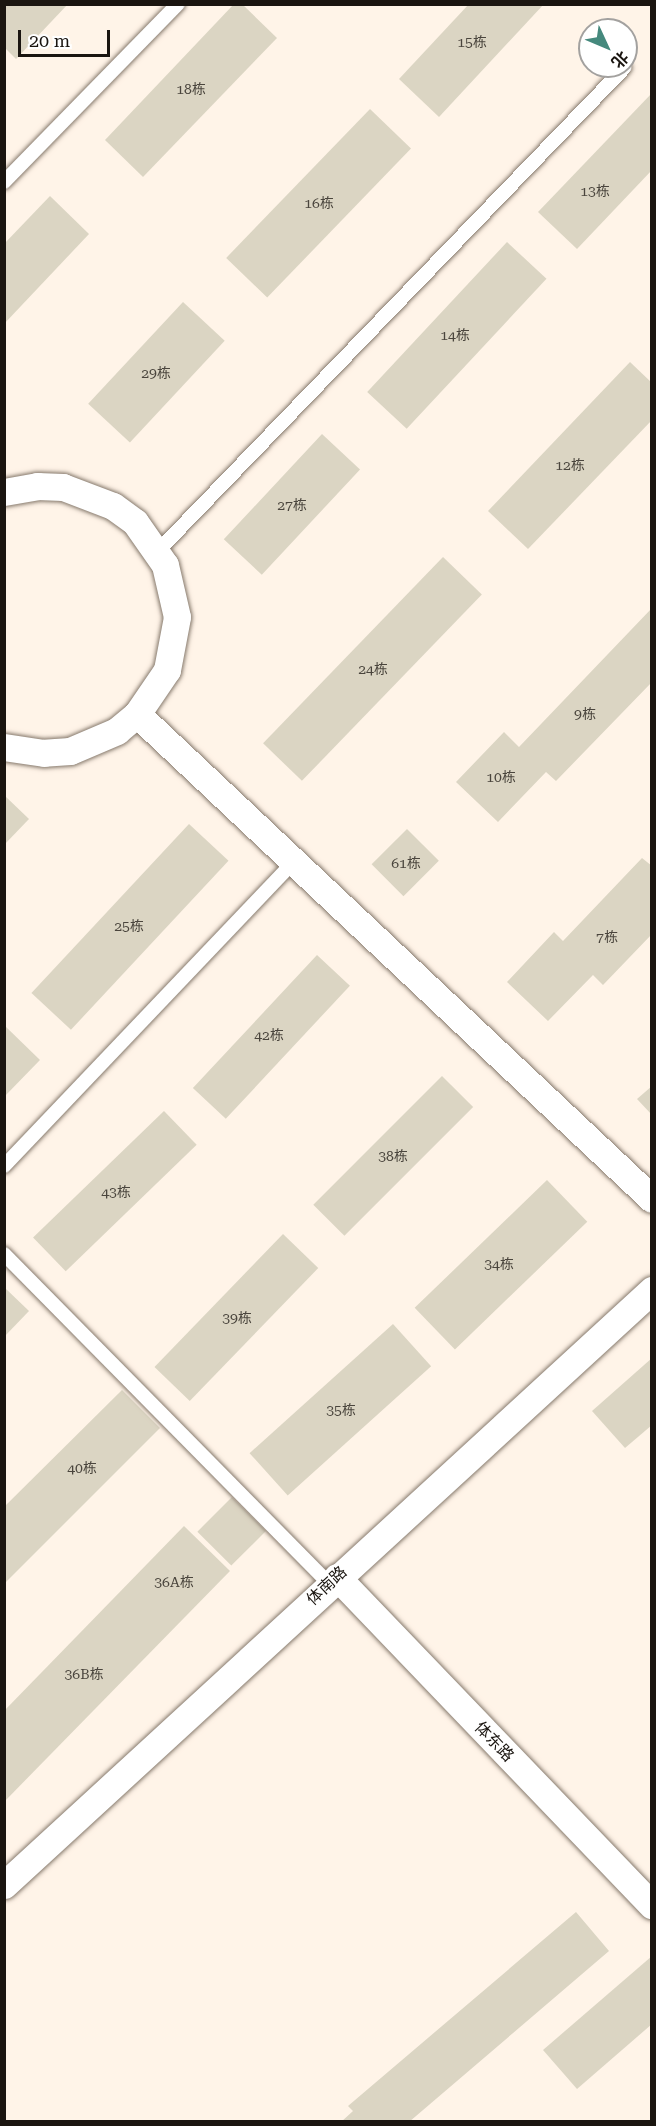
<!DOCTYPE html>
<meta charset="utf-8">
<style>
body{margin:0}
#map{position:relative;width:656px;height:2126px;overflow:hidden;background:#fff4e8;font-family:"Roboto Serif","Noto Sans SC",serif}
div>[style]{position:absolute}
.building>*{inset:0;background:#dbd5c3;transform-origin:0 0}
.roads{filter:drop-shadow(0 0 2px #877a6d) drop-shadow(0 0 2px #877a6d)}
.lane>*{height:14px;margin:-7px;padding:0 7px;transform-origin:7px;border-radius:7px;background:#fff}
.street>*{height:27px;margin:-13.5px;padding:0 13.5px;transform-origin:13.5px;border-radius:13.5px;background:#fff}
span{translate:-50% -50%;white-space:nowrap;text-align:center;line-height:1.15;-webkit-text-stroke:4.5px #fff;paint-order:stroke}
.number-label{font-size:14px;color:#4a453d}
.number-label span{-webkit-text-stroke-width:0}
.street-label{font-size:16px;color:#1a1510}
.frame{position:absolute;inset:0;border:6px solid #1a1510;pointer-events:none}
.north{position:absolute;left:578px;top:18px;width:60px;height:60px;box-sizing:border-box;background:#fff;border:2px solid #a3a19f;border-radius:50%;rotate:134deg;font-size:16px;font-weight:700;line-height:24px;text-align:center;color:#1a1510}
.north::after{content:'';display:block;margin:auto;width:21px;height:27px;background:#45897d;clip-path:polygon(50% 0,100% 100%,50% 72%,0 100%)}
.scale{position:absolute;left:18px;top:30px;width:92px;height:27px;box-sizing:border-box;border:3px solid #1a1510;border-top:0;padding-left:8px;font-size:18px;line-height:21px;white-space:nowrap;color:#1a1510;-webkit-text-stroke:4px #fff;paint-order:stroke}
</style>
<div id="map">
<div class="building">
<div style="clip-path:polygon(5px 4px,68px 4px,16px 59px,5px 48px)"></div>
<div style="clip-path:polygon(234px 4px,242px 4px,277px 38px,143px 177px,105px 140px)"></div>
<div style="clip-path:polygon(469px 4px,544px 4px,439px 117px,399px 79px)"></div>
<div style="clip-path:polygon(652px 93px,652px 170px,577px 249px,538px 212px)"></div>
<div style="left:370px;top:109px;width:57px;height:207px;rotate:44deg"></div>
<div style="clip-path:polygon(50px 196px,89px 234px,4px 324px,4px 244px)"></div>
<div style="left:507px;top:242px;width:54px;height:205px;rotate:43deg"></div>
<div style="left:183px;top:302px;width:57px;height:139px;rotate:43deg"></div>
<div style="clip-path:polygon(630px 362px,652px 383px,652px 420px,528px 549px,488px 511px)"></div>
<div style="left:322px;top:434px;width:52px;height:144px;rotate:43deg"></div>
<div style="left:443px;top:557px;width:54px;height:259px;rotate:44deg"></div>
<div style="clip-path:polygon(652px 608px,652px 682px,556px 781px,546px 772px,498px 822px,456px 782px,504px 732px,519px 747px)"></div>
<div style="clip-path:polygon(4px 795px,29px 819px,4px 845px)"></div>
<div style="left:189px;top:824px;width:54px;height:231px;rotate:43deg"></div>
<div style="left:407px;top:829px;width:45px;height:50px;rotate:45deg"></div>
<div style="clip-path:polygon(642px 858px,652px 866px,652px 934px,603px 985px,593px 975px,548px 1021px,507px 982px,554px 932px,563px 941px)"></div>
<div style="left:317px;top:955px;width:45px;height:182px;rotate:43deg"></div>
<div style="clip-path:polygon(4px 1025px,40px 1060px,4px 1097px)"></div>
<div style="left:442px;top:1076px;width:44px;height:182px;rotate:45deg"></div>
<div style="clip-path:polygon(652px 1086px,652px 1115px,637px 1099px)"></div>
<div style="left:164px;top:1111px;width:47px;height:182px;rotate:46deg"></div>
<div style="left:547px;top:1180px;width:58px;height:184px;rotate:46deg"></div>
<div style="left:283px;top:1234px;width:49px;height:185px;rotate:44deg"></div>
<div style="clip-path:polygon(4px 1287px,29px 1311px,4px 1337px)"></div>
<div style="left:393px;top:1324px;width:57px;height:193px;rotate:48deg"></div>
<div style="clip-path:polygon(652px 1358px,652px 1425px,625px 1448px,592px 1411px)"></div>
<div style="clip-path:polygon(122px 1390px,160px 1428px,4px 1584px,4px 1507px)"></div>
<div style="left:232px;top:1497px;width:48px;height:49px;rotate:45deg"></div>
<div style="clip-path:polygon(184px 1526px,230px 1571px,4px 1802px,4px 1711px)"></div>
<div style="clip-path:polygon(576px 1912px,609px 1951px,409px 2122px,341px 2122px,353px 2111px,348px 2106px)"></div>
<div style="clip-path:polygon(652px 1956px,652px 2024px,577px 2089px,543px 2050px)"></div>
</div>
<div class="roads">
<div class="lane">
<div style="left:4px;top:182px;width:249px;rotate:-45.7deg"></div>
<div style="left:157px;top:552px;width:673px;rotate:-46.02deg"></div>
<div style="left:4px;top:1166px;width:419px;rotate:-46.4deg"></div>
<div style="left:4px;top:1254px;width:463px;rotate:45.4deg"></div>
</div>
<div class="street">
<div style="left:4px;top:492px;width:34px;rotate:-10deg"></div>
<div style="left:37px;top:486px;width:26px;rotate:2deg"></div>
<div style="left:63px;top:487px;width:53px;rotate:20.8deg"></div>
<div style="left:113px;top:506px;width:27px;rotate:36deg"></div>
<div style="left:135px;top:522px;width:52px;rotate:55.1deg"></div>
<div style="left:165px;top:565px;width:53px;rotate:77deg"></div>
<div style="left:177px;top:617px;width:54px;rotate:100.7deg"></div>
<div style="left:167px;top:670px;width:53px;rotate:124.3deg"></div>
<div style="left:137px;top:714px;width:26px;rotate:140deg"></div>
<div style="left:117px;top:731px;width:51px;rotate:156.9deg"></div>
<div style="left:70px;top:751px;width:26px;rotate:176deg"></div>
<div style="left:44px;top:753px;width:40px;rotate:-171.5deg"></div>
<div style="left:137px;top:714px;width:707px;rotate:43.28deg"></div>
<div style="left:337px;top:1577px;width:455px;rotate:46.2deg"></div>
<div style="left:4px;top:1885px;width:880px;rotate:-42.56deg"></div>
</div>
</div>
<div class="number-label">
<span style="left:472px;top:42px">15栋</span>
<span style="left:191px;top:89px">18栋</span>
<span style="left:595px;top:191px">13栋</span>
<span style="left:319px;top:203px">16栋</span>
<span style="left:455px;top:335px">14栋</span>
<span style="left:156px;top:373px">29栋</span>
<span style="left:570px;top:465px">12栋</span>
<span style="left:292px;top:505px">27栋</span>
<span style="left:373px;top:669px">24栋</span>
<span style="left:585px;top:714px">9栋</span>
<span style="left:501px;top:777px">10栋</span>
<span style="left:406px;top:863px">61栋</span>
<span style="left:129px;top:926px">25栋</span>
<span style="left:607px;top:937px">7栋</span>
<span style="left:269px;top:1035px">42栋</span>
<span style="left:393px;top:1156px">38栋</span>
<span style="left:116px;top:1192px">43栋</span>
<span style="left:499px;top:1264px">34栋</span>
<span style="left:237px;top:1318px">39栋</span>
<span style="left:341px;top:1410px">35栋</span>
<span style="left:82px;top:1468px">40栋</span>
<span style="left:174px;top:1582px">36A栋</span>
<span style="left:84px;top:1674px">36B栋</span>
</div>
<div class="street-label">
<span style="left:327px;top:1586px;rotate:-43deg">体南路</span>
<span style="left:494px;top:1742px;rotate:46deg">体东路</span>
</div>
<div class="frame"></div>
<div class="north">北</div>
<div class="scale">20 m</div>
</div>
